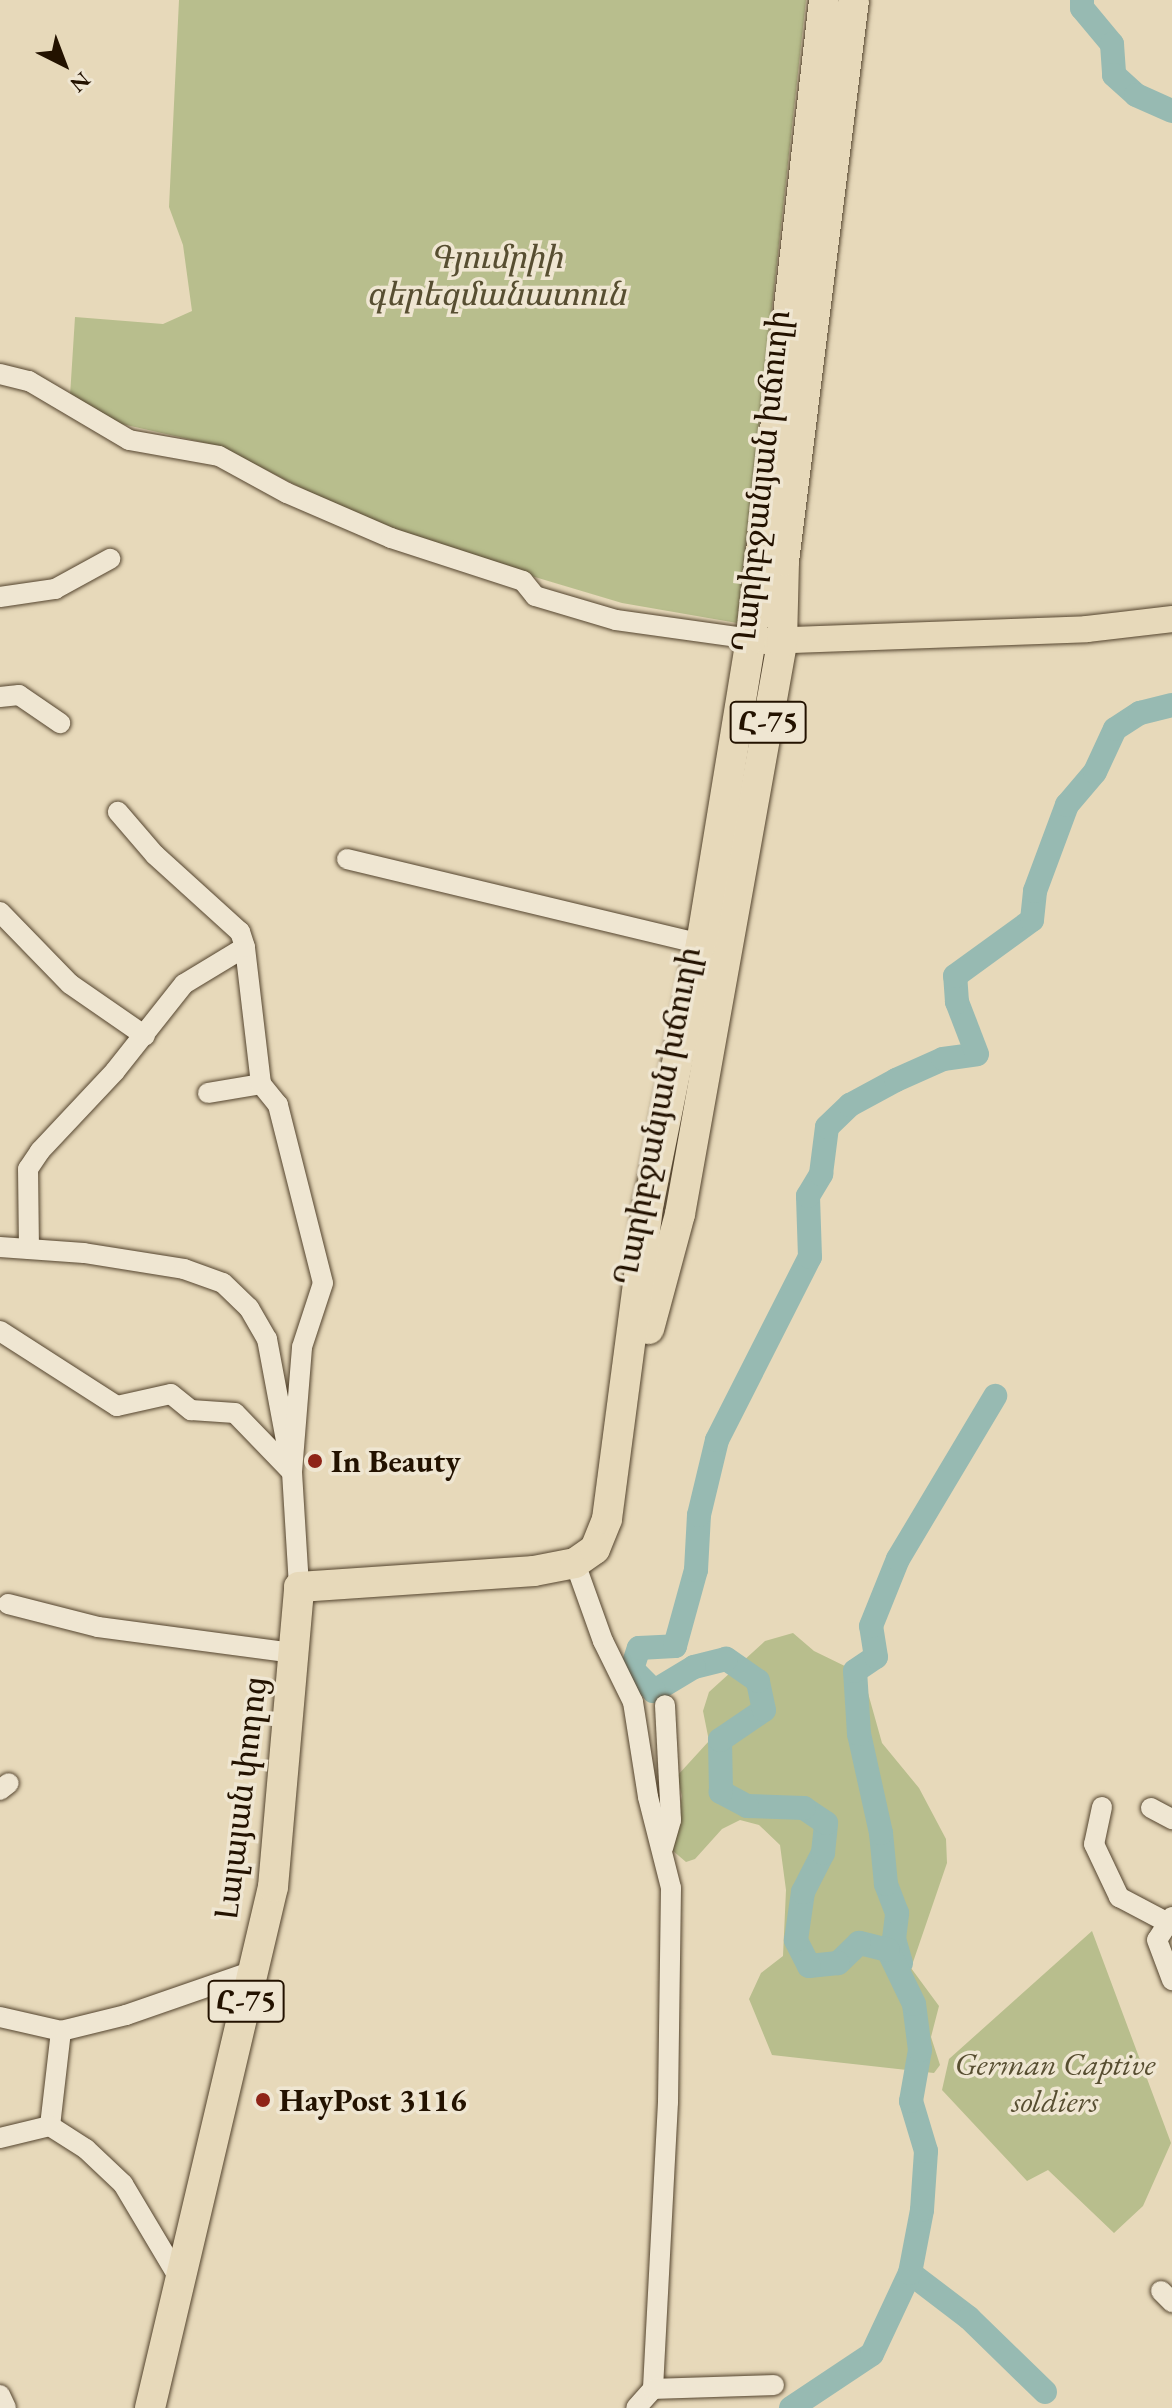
<!DOCTYPE html>
<meta charset="utf-8">
<style>
body{margin:0}
#map{position:relative;width:1172px;height:2408px;overflow:hidden;background:#e7d9ba;font-family:"EB Garamond","Noto Serif Armenian",serif}
div>[style]{position:absolute}
.green>*{inset:0;background:#b8be8d}
.river>*{height:24px;margin:-12px;padding:0 12px;transform-origin:12px;border-radius:12px;background:#97bab2}
.roads{filter:drop-shadow(0 0 2px #54442e) drop-shadow(0 0 2px #54442e)}
.minor>*{height:20px;margin:-10px;padding:0 10px;transform-origin:10px;border-radius:10px;background:#efe6d2}
.major>*{height:26px;margin:-13px;padding:0 13px;transform-origin:13px;border-radius:13px;background:#e7d9ba}
.highway>*{height:30px;margin:-15px;padding:0 15px;transform-origin:15px;border-radius:15px;background:#e7d9ba}
.dots>*{width:22px;height:22px;translate:-50% -50%;box-sizing:border-box;border:4px solid #efe6d2;border-radius:50%}
span{translate:-50% -50%;white-space:nowrap;text-align:center;line-height:1.15;-webkit-text-stroke:7px #efe6d2;paint-order:stroke}
.shield-label span{padding:2px 6px;background:#efe6d2;border:2px solid;border-radius:6px;-webkit-text-stroke-width:0}
.shield-label{font-size:30px;color:#231200;font-weight:700}
.park-label{font-size:32px;color:#574e31;font-style:italic}
.street-label{font-size:32px;color:#231200}
.poi-label{font-size:32px;color:#231200;font-weight:700}
.left{translate:0 -50%;text-align:left}
.north{position:absolute;left:24px;top:24px;width:80px;height:80px;-webkit-text-stroke:6px #efe6d2;paint-order:stroke;rotate:138deg;font-size:22px;font-weight:700;line-height:32px;text-align:center;color:#231200}
.north::after{content:'';display:block;margin:auto;width:28px;height:36px;background:#231200;clip-path:polygon(50% 0,100% 100%,50% 72%,0 100%)}
</style>
<div id="map">
<div class="green">
<div style="clip-path:polygon(179px 0,806px 0,737px 623px,622px 603px,394px 535px,219px 446px,113px 422px,70px 396px,75px 317px,163px 324px,192px 311px,183px 245px,169px 207px)"></div>
<div style="clip-path:polygon(793px 1633px,814px 1651px,855px 1671px,868px 1693px,882px 1743px,919px 1788px,946px 1839px,947px 1863px,911px 1968px,939px 2006px,931px 2037px,940px 2065px,934px 2073px,772px 2055px,749px 1999px,761px 1973px,783px 1956px,786px 1890px,780px 1845px,759px 1825px,740px 1820px,722px 1829px,695px 1859px,686px 1862px,672px 1850px,682px 1796px,677px 1776px,709px 1741px,703px 1711px,709px 1692px,765px 1641px)"></div>
<div style="clip-path:polygon(1092px 1931px,1171px 2143px,1143px 2206px,1114px 2233px,1048px 2170px,1027px 2181px,942px 2090px,949px 2059px)"></div>
</div>
<div class="river">
<div style="left:1082px;top:0;width:8px;rotate:90deg"></div>
<div style="left:1082px;top:8px;width:47px;rotate:50.2deg"></div>
<div style="left:1112px;top:44px;width:31px;rotate:86deg"></div>
<div style="left:1114px;top:75px;width:30px;rotate:42deg"></div>
<div style="left:1136px;top:95px;width:39px;rotate:24deg"></div>
<div style="left:901px;top:1963px;width:25px;rotate:-106deg"></div>
<div style="left:894px;top:1939px;width:26px;rotate:-83deg"></div>
<div style="left:897px;top:1913px;width:31px;rotate:-111deg"></div>
<div style="left:886px;top:1884px;width:51px;rotate:-95.6deg"></div>
<div style="left:881px;top:1833px;width:101px;rotate:-102.5deg"></div>
<div style="left:859px;top:1734px;width:63px;rotate:-93.6deg"></div>
<div style="left:855px;top:1671px;width:25px;rotate:-34deg"></div>
<div style="left:876px;top:1657px;width:31px;rotate:-99deg"></div>
<div style="left:871px;top:1626px;width:72px;rotate:-68.1deg"></div>
<div style="left:898px;top:1559px;width:190px;rotate:-59.2deg"></div>
<div style="left:910px;top:2273px;width:74px;rotate:37.3deg"></div>
<div style="left:969px;top:2318px;width:106px;rotate:44.2deg"></div>
<div style="left:791px;top:2408px;width:97px;rotate:-33.7deg"></div>
<div style="left:872px;top:2354px;width:89px;rotate:-64.9deg"></div>
<div style="left:910px;top:2273px;width:64px;rotate:-79.2deg"></div>
<div style="left:922px;top:2210px;width:59px;rotate:-86.1deg"></div>
<div style="left:926px;top:2151px;width:52px;rotate:-106.7deg"></div>
<div style="left:911px;top:2101px;width:52px;rotate:-80deg"></div>
<div style="left:920px;top:2050px;width:46px;rotate:-97.4deg"></div>
<div style="left:914px;top:2004px;width:60px;rotate:-115.7deg"></div>
<div style="left:888px;top:1950px;width:30px;rotate:-166deg"></div>
<div style="left:859px;top:1943px;width:29px;rotate:136deg"></div>
<div style="left:838px;top:1963px;width:29px;rotate:174deg"></div>
<div style="left:809px;top:1966px;width:29px;rotate:-117deg"></div>
<div style="left:796px;top:1940px;width:49px;rotate:-81.7deg"></div>
<div style="left:803px;top:1892px;width:44px;rotate:-62.9deg"></div>
<div style="left:823px;top:1853px;width:30px;rotate:-84deg"></div>
<div style="left:826px;top:1823px;width:27px;rotate:-146deg"></div>
<div style="left:804px;top:1808px;width:57px;rotate:-178deg"></div>
<div style="left:747px;top:1806px;width:30px;rotate:-152deg"></div>
<div style="left:721px;top:1792px;width:52px;rotate:-91.1deg"></div>
<div style="left:720px;top:1740px;width:53px;rotate:-34.3deg"></div>
<div style="left:764px;top:1710px;width:30px;rotate:-102deg"></div>
<div style="left:758px;top:1681px;width:39px;rotate:-145deg"></div>
<div style="left:726px;top:1659px;width:33px;rotate:166deg"></div>
<div style="left:694px;top:1667px;width:47px;rotate:149deg"></div>
<div style="left:654px;top:1691px;width:31px;rotate:-135deg"></div>
<div style="left:632px;top:1669px;width:22px;rotate:-72deg"></div>
<div style="left:639px;top:1648px;width:36px;rotate:-3deg"></div>
<div style="left:675px;top:1646px;width:79px;rotate:-74.6deg"></div>
<div style="left:696px;top:1570px;width:55px;rotate:-86.9deg"></div>
<div style="left:699px;top:1515px;width:77px;rotate:-76.5deg"></div>
<div style="left:717px;top:1440px;width:205px;rotate:-63.1deg"></div>
<div style="left:810px;top:1257px;width:61px;rotate:-91.9deg"></div>
<div style="left:808px;top:1196px;width:26px;rotate:-59deg"></div>
<div style="left:821px;top:1174px;width:47px;rotate:-82.7deg"></div>
<div style="left:827px;top:1127px;width:32px;rotate:-44deg"></div>
<div style="left:850px;top:1105px;width:52px;rotate:-28.5deg"></div>
<div style="left:896px;top:1080px;width:51px;rotate:-24.1deg"></div>
<div style="left:943px;top:1059px;width:34px;rotate:-8deg"></div>
<div style="left:977px;top:1054px;width:56px;rotate:-111deg"></div>
<div style="left:957px;top:1002px;width:26px;rotate:-94deg"></div>
<div style="left:955px;top:976px;width:95px;rotate:-36deg"></div>
<div style="left:1032px;top:920px;width:29px;rotate:-84deg"></div>
<div style="left:1035px;top:891px;width:92px;rotate:-69.6deg"></div>
<div style="left:1067px;top:805px;width:43px;rotate:-49.7deg"></div>
<div style="left:1095px;top:772px;width:47px;rotate:-65.1deg"></div>
<div style="left:1115px;top:729px;width:30px;rotate:-33deg"></div>
<div style="left:1140px;top:713px;width:33px;rotate:-14deg"></div>
</div>
<div class="roads">
<div class="minor">
<div style="left:0;top:374px;width:30px;rotate:14deg"></div>
<div style="left:29px;top:381px;width:116px;rotate:30.5deg"></div>
<div style="left:129px;top:440px;width:91px;rotate:10.1deg"></div>
<div style="left:219px;top:456px;width:77px;rotate:28.6deg"></div>
<div style="left:287px;top:493px;width:113px;rotate:23.4deg"></div>
<div style="left:391px;top:538px;width:139px;rotate:18deg"></div>
<div style="left:523px;top:581px;width:19px;rotate:51deg"></div>
<div style="left:535px;top:596px;width:84px;rotate:16.5deg"></div>
<div style="left:616px;top:620px;width:136px;rotate:8deg"></div>
<div style="left:0;top:597px;width:56px;rotate:-8.3deg"></div>
<div style="left:55px;top:589px;width:63px;rotate:-28.6deg"></div>
<div style="left:0;top:697px;width:19px;rotate:-6deg"></div>
<div style="left:19px;top:695px;width:50px;rotate:34.3deg"></div>
<div style="left:347px;top:859px;width:364px;rotate:13.5deg"></div>
<div style="left:0;top:912px;width:100px;rotate:45.8deg"></div>
<div style="left:70px;top:984px;width:91px;rotate:34.7deg"></div>
<div style="left:208px;top:1093px;width:54px;rotate:-9.6deg"></div>
<div style="left:0;top:1247px;width:84px;rotate:4.1deg"></div>
<div style="left:84px;top:1253px;width:101px;rotate:9.1deg"></div>
<div style="left:184px;top:1269px;width:41px;rotate:19.7deg"></div>
<div style="left:223px;top:1283px;width:36px;rotate:44deg"></div>
<div style="left:249px;top:1308px;width:36px;rotate:60deg"></div>
<div style="left:267px;top:1339px;width:135px;rotate:79.4deg"></div>
<div style="left:292px;top:1472px;width:115px;rotate:86.5deg"></div>
<div style="left:29px;top:1249px;width:80px;rotate:-90.7deg"></div>
<div style="left:28px;top:1169px;width:22px;rotate:-56deg"></div>
<div style="left:40px;top:1151px;width:110px;rotate:-46.8deg"></div>
<div style="left:115px;top:1071px;width:111px;rotate:-51.6deg"></div>
<div style="left:184px;top:984px;width:71px;rotate:-31.2deg"></div>
<div style="left:0;top:1331px;width:139px;rotate:32.7deg"></div>
<div style="left:117px;top:1406px;width:55px;rotate:-12.5deg"></div>
<div style="left:171px;top:1394px;width:26px;rotate:39deg"></div>
<div style="left:191px;top:1410px;width:44px;rotate:3.9deg"></div>
<div style="left:235px;top:1413px;width:82px;rotate:46deg"></div>
<div style="left:292px;top:1472px;width:125px;rotate:-85.4deg"></div>
<div style="left:302px;top:1347px;width:67px;rotate:-71.8deg"></div>
<div style="left:323px;top:1283px;width:184px;rotate:-104.2deg"></div>
<div style="left:278px;top:1105px;width:27px;rotate:-129deg"></div>
<div style="left:261px;top:1084px;width:138px;rotate:-96.7deg"></div>
<div style="left:245px;top:947px;width:16px;rotate:-108deg"></div>
<div style="left:240px;top:932px;width:115px;rotate:-137.8deg"></div>
<div style="left:155px;top:855px;width:57px;rotate:-130.7deg"></div>
<div style="left:575px;top:1563px;width:83px;rotate:70.3deg"></div>
<div style="left:603px;top:1641px;width:68px;rotate:63.8deg"></div>
<div style="left:633px;top:1702px;width:96px;rotate:81deg"></div>
<div style="left:648px;top:1797px;width:94px;rotate:75.8deg"></div>
<div style="left:671px;top:1888px;width:214px;rotate:90.8deg"></div>
<div style="left:668px;top:2102px;width:287px;rotate:93deg"></div>
<div style="left:653px;top:2389px;width:25px;rotate:132deg"></div>
<div style="left:8px;top:1604px;width:93px;rotate:14.3deg"></div>
<div style="left:98px;top:1627px;width:198px;rotate:7.6deg"></div>
<div style="left:0;top:1790px;width:11px;rotate:-38deg"></div>
<div style="left:1102px;top:1807px;width:38px;rotate:102deg"></div>
<div style="left:1094px;top:1844px;width:59px;rotate:64.7deg"></div>
<div style="left:1119px;top:1897px;width:60px;rotate:27.8deg"></div>
<div style="left:1151px;top:1808px;width:24px;rotate:28deg"></div>
<div style="left:663px;top:1848px;width:29px;rotate:-74deg"></div>
<div style="left:671px;top:1820px;width:115px;rotate:-93deg"></div>
<div style="left:1172px;top:1917px;width:27px;rotate:123deg"></div>
<div style="left:1157px;top:1940px;width:43px;rotate:69.4deg"></div>
<div style="left:0;top:2017px;width:63px;rotate:12.9deg"></div>
<div style="left:61px;top:2031px;width:67px;rotate:-13.8deg"></div>
<div style="left:126px;top:2015px;width:134px;rotate:-19.1deg"></div>
<div style="left:50px;top:2126px;width:96px;rotate:-83.4deg"></div>
<div style="left:0;top:2138px;width:51px;rotate:-13.5deg"></div>
<div style="left:50px;top:2126px;width:43px;rotate:32.6deg"></div>
<div style="left:86px;top:2149px;width:51px;rotate:43.4deg"></div>
<div style="left:123px;top:2184px;width:115px;rotate:59.2deg"></div>
<div style="left:1161px;top:2291px;width:16px;rotate:45deg"></div>
<div style="left:653px;top:2389px;width:121px;rotate:-1.9deg"></div>
<div style="left:0;top:2395px;width:14px;rotate:65deg"></div>
</div>
<div class="major">
<div style="left:765px;top:641px;width:322px;rotate:-2.1deg"></div>
<div style="left:1087px;top:629px;width:86px;rotate:-6.7deg"></div>
</div>
<div class="highway">
<div style="left:649px;top:1329px;width:119px;rotate:-74.9deg"></div>
<div style="left:680px;top:1214px;width:580px;rotate:-79.87deg"></div>
<div style="left:782px;top:643px;width:82px;rotate:-88.6deg"></div>
<div style="left:784px;top:561px;width:565px;rotate:-82.89deg"></div>
<div style="left:150px;top:2408px;width:535px;rotate:-76.72deg"></div>
<div style="left:273px;top:1887px;width:301px;rotate:-85deg"></div>
<div style="left:299px;top:1587px;width:236px;rotate:-3.9deg"></div>
<div style="left:534px;top:1571px;width:42px;rotate:-11deg"></div>
<div style="left:575px;top:1563px;width:24px;rotate:-35deg"></div>
<div style="left:595px;top:1549px;width:32px;rotate:-68deg"></div>
<div style="left:607px;top:1519px;width:320px;rotate:-82.5deg"></div>
<div style="left:649px;top:1202px;width:263px;rotate:-78.6deg"></div>
<div style="left:701px;top:944px;width:309px;rotate:-80.7deg"></div>
<div style="left:751px;top:639px;width:643px;rotate:-83.48deg"></div>
</div>
</div>
<div class="dots">
<div style="left:315px;top:1461px;background:#8f2418"></div>
<div style="left:263px;top:2100px;background:#8f2418"></div>
</div>
<div class="shield-label">
<span style="left:768px;top:722px">Հ-75</span>
<span style="left:246px;top:2001px">Հ-75</span>
</div>
<div class="park-label">
<span style="left:496px;top:276px">Գյումրիի<br>գերեզմանատուն</span>
<span style="left:1055px;top:2083px">German Captive<br>soldiers</span>
</div>
<div class="street-label">
<span style="left:761px;top:481px;rotate:-84deg">Ղարիբջանյան խճուղի</span>
<span style="left:657px;top:1116px;rotate:-79deg">Ղարիբջանյան խճուղի</span>
<span style="left:241px;top:1798px;rotate:-83deg">Լալայան փողոց</span>
</div>
<div class="poi-label">
<span class="left" style="left:331px;top:1461px">In Beauty</span>
<span class="left" style="left:279px;top:2100px">HayPost 3116</span>
</div>
<div class="north">N</div>
</div>
